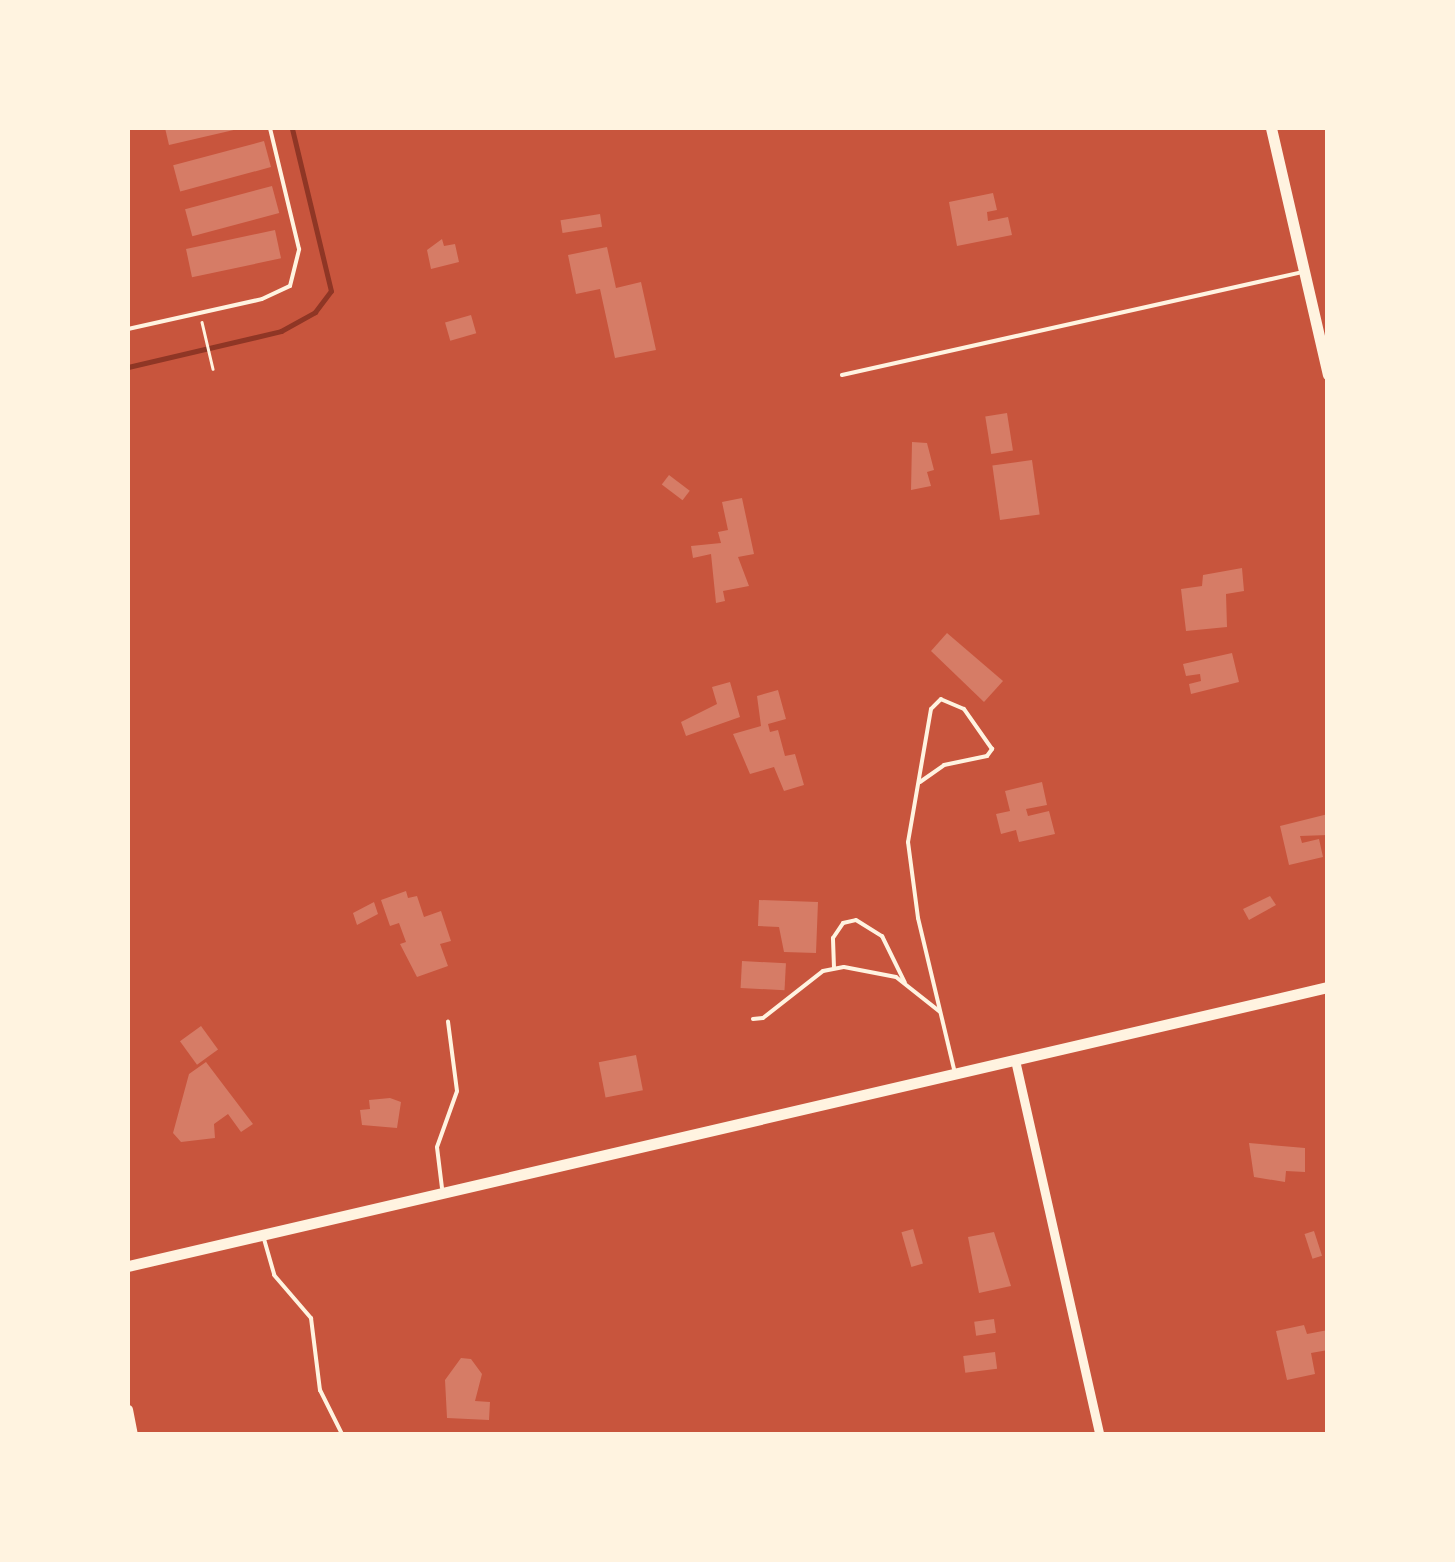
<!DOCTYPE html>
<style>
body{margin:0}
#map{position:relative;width:1455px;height:1562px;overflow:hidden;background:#c8553d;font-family:"Exo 2",sans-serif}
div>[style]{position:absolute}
.stream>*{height:5px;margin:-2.5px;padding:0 2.5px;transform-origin:2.5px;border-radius:2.5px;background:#8f3625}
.building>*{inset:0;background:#d67c66;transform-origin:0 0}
.path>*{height:2.5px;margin:-1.25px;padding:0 1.25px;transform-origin:1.25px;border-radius:1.25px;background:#fff3e0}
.service>*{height:4px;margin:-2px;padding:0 2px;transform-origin:2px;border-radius:2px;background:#fff3e0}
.minor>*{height:9px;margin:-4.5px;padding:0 4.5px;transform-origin:4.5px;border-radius:4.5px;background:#fff3e0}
.tertiary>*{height:11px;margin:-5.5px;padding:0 5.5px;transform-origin:5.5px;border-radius:5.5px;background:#fff3e0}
span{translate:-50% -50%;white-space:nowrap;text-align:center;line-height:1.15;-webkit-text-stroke:8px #fff3e0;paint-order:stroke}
.frame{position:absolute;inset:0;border:130px solid #fff3e0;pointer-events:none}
</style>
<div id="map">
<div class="stream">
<div style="left:128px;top:367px;width:157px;rotate:-13.2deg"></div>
<div style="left:281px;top:331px;width:39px;rotate:-29deg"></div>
<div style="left:315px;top:312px;width:26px;rotate:-53deg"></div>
<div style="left:331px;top:291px;width:168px;rotate:-103.5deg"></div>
</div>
<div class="building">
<div style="clip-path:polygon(165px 128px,238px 128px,238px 129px,169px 145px)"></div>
<div style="left:264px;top:141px;width:27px;height:94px;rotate:75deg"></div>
<div style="left:272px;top:186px;width:28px;height:90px;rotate:75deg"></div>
<div style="clip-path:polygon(993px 193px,997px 210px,987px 212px,988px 221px,1008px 217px,1012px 235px,957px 246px,949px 202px)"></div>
<div style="left:600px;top:214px;width:13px;height:40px;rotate:81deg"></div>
<div style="left:275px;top:230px;width:29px;height:91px;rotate:78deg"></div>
<div style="clip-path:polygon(442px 239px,444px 246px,455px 244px,459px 262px,431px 269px,427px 250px)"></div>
<div style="clip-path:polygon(607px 247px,616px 288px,641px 282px,656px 350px,615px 358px,600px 289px,576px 294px,568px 255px)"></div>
<div style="left:471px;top:315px;width:19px;height:27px;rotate:74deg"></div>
<div style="left:1007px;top:413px;width:38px;height:22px;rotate:81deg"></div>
<div style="clip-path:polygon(912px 442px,927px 443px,934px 470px,927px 472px,931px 486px,911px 490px)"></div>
<div style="left:1032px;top:460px;width:55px;height:40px;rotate:82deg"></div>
<div style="left:669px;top:475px;width:26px;height:12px;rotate:37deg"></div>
<div style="clip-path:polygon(742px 498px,754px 554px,738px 557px,749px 586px,723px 591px,725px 601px,716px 603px,711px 554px,693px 558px,691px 546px,721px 543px,718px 532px,728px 530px,722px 502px)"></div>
<div style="clip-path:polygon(1242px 568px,1244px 591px,1226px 594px,1227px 627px,1186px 631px,1181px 589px,1202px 586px,1203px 575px)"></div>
<div style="clip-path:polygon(947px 633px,1003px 681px,984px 702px,931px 651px)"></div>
<div style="clip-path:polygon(1232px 653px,1239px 682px,1191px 694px,1189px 684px,1201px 681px,1200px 674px,1186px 676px,1183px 664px)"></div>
<div style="clip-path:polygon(730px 682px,740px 717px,686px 736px,681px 722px,717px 704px,712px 687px)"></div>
<div style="clip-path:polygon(778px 690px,786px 719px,768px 724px,770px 732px,778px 730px,785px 756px,795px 754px,804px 785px,784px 791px,774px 767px,750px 774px,733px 734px,761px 726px,757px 696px)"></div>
<div style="clip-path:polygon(1042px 782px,1047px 805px,1026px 809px,1028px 816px,1049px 811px,1055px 834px,1019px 842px,1016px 830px,1001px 834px,996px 814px,1010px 811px,1005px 791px)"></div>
<div style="clip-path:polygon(1328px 814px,1328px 835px,1300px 836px,1302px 843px,1319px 839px,1323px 857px,1289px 865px,1280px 826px)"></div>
<div style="clip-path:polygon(406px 891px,408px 898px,417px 896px,424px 917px,441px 911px,451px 941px,440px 944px,448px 966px,417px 977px,400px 944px,406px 942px,399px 923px,390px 926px,381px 900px)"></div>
<div style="clip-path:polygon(1270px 896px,1276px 905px,1249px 920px,1243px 909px)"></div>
<div style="clip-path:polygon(759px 900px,818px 902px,816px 953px,784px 952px,779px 927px,758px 926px)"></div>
<div style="clip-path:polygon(374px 902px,378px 914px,357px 925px,353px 913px)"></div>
<div style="left:742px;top:961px;width:44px;height:27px;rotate:3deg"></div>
<div style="left:201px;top:1026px;width:29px;height:26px;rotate:54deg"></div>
<div style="left:636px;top:1055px;width:36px;height:38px;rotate:79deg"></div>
<div style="clip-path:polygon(206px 1062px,253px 1124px,241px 1132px,228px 1114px,214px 1124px,215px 1138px,181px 1142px,173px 1133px,189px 1074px)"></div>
<div style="clip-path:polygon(390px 1098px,401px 1102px,397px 1128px,362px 1125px,360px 1110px,370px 1109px,369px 1100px)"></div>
<div style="clip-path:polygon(1249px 1143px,1305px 1148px,1305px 1172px,1286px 1171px,1285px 1182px,1254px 1177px)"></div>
<div style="left:913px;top:1229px;width:36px;height:12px;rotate:74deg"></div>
<div style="left:1314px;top:1231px;width:26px;height:10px;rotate:72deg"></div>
<div style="clip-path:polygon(994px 1232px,1011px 1286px,979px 1293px,968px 1237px)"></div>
<div style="left:994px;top:1319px;width:14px;height:20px;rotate:82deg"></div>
<div style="clip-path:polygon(1304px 1325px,1307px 1334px,1328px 1330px,1328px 1350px,1311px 1353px,1315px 1374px,1287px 1380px,1276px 1331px)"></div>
<div style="left:995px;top:1352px;width:17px;height:32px;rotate:83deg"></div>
<div style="clip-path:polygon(461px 1358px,471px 1359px,482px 1374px,475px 1401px,490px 1402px,489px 1420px,447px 1418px,445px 1380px)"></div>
</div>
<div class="path">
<div style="left:202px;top:322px;width:48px;rotate:76.8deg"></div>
</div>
<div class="service">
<div style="left:128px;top:329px;width:137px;rotate:-12.6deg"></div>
<div style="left:262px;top:299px;width:31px;rotate:-25deg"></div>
<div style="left:290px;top:286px;width:38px;rotate:-76deg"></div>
<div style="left:299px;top:249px;width:124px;rotate:-103.5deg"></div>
<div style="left:842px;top:375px;width:468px;rotate:-12.6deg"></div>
<div style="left:920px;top:782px;width:29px;rotate:-35deg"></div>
<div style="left:944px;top:765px;width:44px;rotate:-11.8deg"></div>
<div style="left:987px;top:756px;width:9px;rotate:-54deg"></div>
<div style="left:992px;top:749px;width:49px;rotate:-125deg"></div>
<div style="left:964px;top:709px;width:25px;rotate:-157deg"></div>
<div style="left:941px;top:699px;width:14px;rotate:135deg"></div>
<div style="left:931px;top:709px;width:135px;rotate:99.8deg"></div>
<div style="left:908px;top:842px;width:77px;rotate:82.5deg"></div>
<div style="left:918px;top:918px;width:155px;rotate:76.6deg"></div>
<div style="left:834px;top:968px;width:30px;rotate:-92deg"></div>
<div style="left:833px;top:938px;width:18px;rotate:-56deg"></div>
<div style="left:843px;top:923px;width:13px;rotate:-13deg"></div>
<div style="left:856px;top:920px;width:31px;rotate:32deg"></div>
<div style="left:882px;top:936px;width:52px;rotate:63.9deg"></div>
<div style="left:753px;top:1019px;width:10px;rotate:-6deg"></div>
<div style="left:763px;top:1018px;width:76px;rotate:-38.1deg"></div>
<div style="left:823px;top:971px;width:21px;rotate:-11deg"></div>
<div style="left:844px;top:967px;width:53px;rotate:10.9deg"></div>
<div style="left:896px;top:977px;width:55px;rotate:38.3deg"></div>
<div style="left:442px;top:1188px;width:41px;rotate:-97deg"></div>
<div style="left:437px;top:1147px;width:59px;rotate:-70.3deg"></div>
<div style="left:457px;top:1091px;width:70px;rotate:-97.4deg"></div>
<div style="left:264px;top:1239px;width:37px;rotate:74deg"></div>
<div style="left:274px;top:1275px;width:57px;rotate:49.3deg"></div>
<div style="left:311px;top:1318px;width:73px;rotate:82.9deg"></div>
<div style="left:320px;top:1390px;width:49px;rotate:63.4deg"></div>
</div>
<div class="minor">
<div style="left:1015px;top:1060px;width:383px;rotate:77.3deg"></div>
<div style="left:128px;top:1409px;width:25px;rotate:79deg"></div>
</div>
<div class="tertiary">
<div style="left:1271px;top:128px;width:253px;rotate:77deg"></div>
<div style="left:128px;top:1266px;width:1232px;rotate:-13.09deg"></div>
</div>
<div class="frame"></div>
</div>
